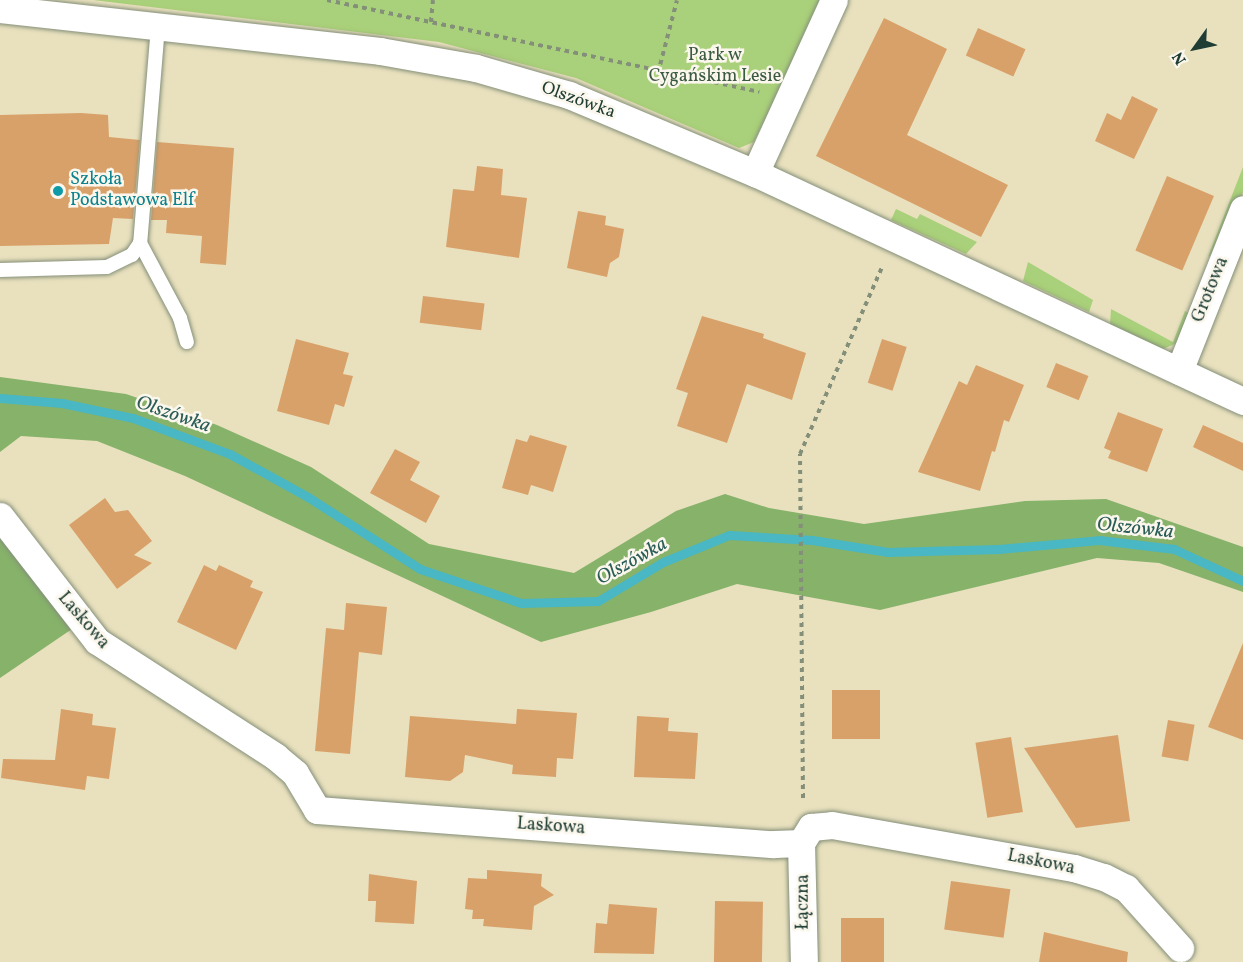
<!DOCTYPE html>
<meta charset="utf-8">
<style>
body{margin:0}
#map{position:relative;width:1243px;height:962px;overflow:hidden;background:#e9e1be;font-family:Vollkorn,serif}
div>[style]{position:absolute}
.green>*{inset:0;background:#a9d07a}
.forest>*{inset:0;background:#86b26a}
.stream>*{height:9px;margin:-4.5px;padding:0 4.5px;transform-origin:4.5px;border-radius:4.5px;background:#49b7c4}
.building>*{inset:0;background:#d9a16a;transform-origin:0 0}
.path>*{height:4px;margin-top:-2px;transform-origin:0;background:repeating-linear-gradient(90deg,#848f79 0 4.5px,transparent 0 9px)}
.roads{filter:drop-shadow(0 0 2px #848f79) drop-shadow(0 0 2px #848f79)}
.service>*{height:14px;margin:-7px;padding:0 7px;transform-origin:7px;border-radius:7px;background:#fff}
.minor>*{height:27px;margin:-13.5px;padding:0 13.5px;transform-origin:13.5px;border-radius:13.5px;background:#fff}
.dots>*{width:16px;height:16px;translate:-50% -50%;box-sizing:border-box;border:3px solid #fbf7ec;border-radius:50%}
span{translate:-50% -50%;white-space:nowrap;text-align:center;line-height:1.15;-webkit-text-stroke:5px #fbf7ec;paint-order:stroke}
.park-label{font-size:18px;color:#3b5a42}
.street-label{font-size:18px;color:#1f3d34}
.culture-label{font-size:18px;color:#0d838f}
.left{translate:0 -50%;text-align:left}
.water-label{font-size:20px;color:#2a5c58;font-style:italic}
.north{position:absolute;left:1165px;top:18px;width:60px;height:60px;-webkit-text-stroke:4px #fbf7ec;paint-order:stroke;rotate:237deg;font-size:16px;font-weight:700;line-height:24px;text-align:center;color:#1f3d34}
.north::after{content:'';display:block;margin:auto;width:21px;height:27px;background:#1f3d34;clip-path:polygon(50% 0,100% 100%,50% 72%,0 100%)}
</style>
<div id="map">
<div class="green">
<div style="clip-path:polygon(93px 0,822px 0,754px 142px,739px 148px,576px 78px,439px 42px)"></div>
<div style="clip-path:polygon(1243px 167px,1243px 192px,1221px 247px,1208px 257px)"></div>
<div style="clip-path:polygon(896px 209px,917px 219px,920px 214px,977px 242px,966px 254px,891px 220px)"></div>
<div style="clip-path:polygon(1028px 262px,1093px 300px,1089px 312px,1023px 281px)"></div>
<div style="clip-path:polygon(1111px 309px,1173px 342px,1185px 311px,1191px 314px,1179px 342px,1161px 350px,1110px 325px)"></div>
</div>
<div class="forest">
<div style="clip-path:polygon(0 377px,126px 394px,217px 425px,311px 467px,429px 544px,574px 573px,676px 511px,725px 494px,769px 508px,864px 524px,1025px 501px,1106px 499px,1243px 547px,1243px 592px,1159px 563px,1097px 558px,880px 610px,737px 584px,651px 612px,541px 642px,185px 476px,97px 441px,21px 436px,0 452px)"></div>
<div style="clip-path:polygon(0 533px,72px 629px,0 678px)"></div>
</div>
<div class="stream">
<div style="left:0;top:398px;width:62px;rotate:4.6deg"></div>
<div style="left:62px;top:403px;width:73px;rotate:11.9deg"></div>
<div style="left:133px;top:418px;width:103px;rotate:20.4deg"></div>
<div style="left:230px;top:454px;width:89px;rotate:28.9deg"></div>
<div style="left:308px;top:497px;width:133px;rotate:32.7deg"></div>
<div style="left:420px;top:569px;width:107px;rotate:18.6deg"></div>
<div style="left:521px;top:603px;width:77px;rotate:-1.5deg"></div>
<div style="left:598px;top:601px;width:76px;rotate:-31deg"></div>
<div style="left:663px;top:562px;width:71px;rotate:-22.2deg"></div>
<div style="left:729px;top:535px;width:83px;rotate:3.4deg"></div>
<div style="left:812px;top:540px;width:77px;rotate:9deg"></div>
<div style="left:888px;top:552px;width:111px;rotate:-1.5deg"></div>
<div style="left:999px;top:549px;width:100px;rotate:-5.1deg"></div>
<div style="left:1099px;top:540px;width:76px;rotate:6.8deg"></div>
<div style="left:1174px;top:549px;width:76px;rotate:24.9deg"></div>
</div>
<div class="building">
<div style="clip-path:polygon(884px 18px,947px 49px,907px 135px,1008px 185px,981px 237px,816px 156px)"></div>
<div style="left:978px;top:28px;width:52px;height:30px;rotate:24deg"></div>
<div style="clip-path:polygon(1132px 96px,1158px 109px,1134px 159px,1095px 141px,1107px 113px,1121px 120px)"></div>
<div style="clip-path:polygon(81px 113px,108px 115px,109px 137px,140px 140px,133px 219px,113px 218px,109px 244px,0 246px,0 115px)"></div>
<div style="clip-path:polygon(157px 142px,234px 148px,226px 265px,200px 263px,202px 236px,166px 233px,167px 220px,151px 220px)"></div>
<div style="clip-path:polygon(477px 166px,503px 169px,501px 195px,527px 198px,519px 258px,446px 247px,453px 189px,474px 191px)"></div>
<div style="left:1167px;top:176px;width:51px;height:81px;rotate:23deg"></div>
<div style="clip-path:polygon(578px 211px,606px 216px,605px 225px,624px 229px,619px 257px,610px 263px,607px 277px,567px 268px)"></div>
<div style="left:423px;top:296px;width:62px;height:27px;rotate:7deg"></div>
<div style="clip-path:polygon(702px 316px,764px 334px,763px 338px,806px 353px,792px 400px,747px 384px,727px 443px,677px 426px,688px 393px,676px 389px)"></div>
<div style="clip-path:polygon(296px 339px,349px 353px,343px 374px,353px 376px,344px 407px,335px 404px,329px 425px,277px 411px)"></div>
<div style="left:882px;top:339px;width:26px;height:46px;rotate:18deg"></div>
<div style="left:1056px;top:363px;width:35px;height:26px;rotate:22deg"></div>
<div style="clip-path:polygon(976px 365px,1024px 385px,1009px 422px,1004px 420px,995px 452px,992px 451px,980px 491px,918px 472px,959px 381px,967px 385px)"></div>
<div style="clip-path:polygon(1118px 412px,1163px 429px,1147px 472px,1108px 458px,1111px 451px,1104px 448px)"></div>
<div style="clip-path:polygon(1203px 425px,1243px 443px,1243px 471px,1193px 447px)"></div>
<div style="clip-path:polygon(530px 435px,567px 446px,553px 492px,531px 485px,528px 495px,502px 488px,516px 439px,527px 442px)"></div>
<div style="clip-path:polygon(395px 449px,420px 462px,410px 480px,440px 496px,426px 523px,370px 493px)"></div>
<div style="clip-path:polygon(105px 498px,115px 512px,128px 510px,152px 541px,134px 555px,152px 563px,117px 589px,69px 525px)"></div>
<div style="clip-path:polygon(204px 565px,216px 571px,219px 565px,253px 581px,250px 587px,263px 592px,236px 650px,177px 622px)"></div>
<div style="clip-path:polygon(346px 603px,387px 607px,382px 655px,359px 652px,350px 754px,315px 751px,326px 628px,344px 630px)"></div>
<div style="clip-path:polygon(1243px 643px,1243px 740px,1208px 727px)"></div>
<div style="left:880px;top:690px;width:49px;height:48px;rotate:90deg"></div>
<div style="clip-path:polygon(61px 709px,93px 714px,92px 725px,116px 728px,109px 779px,87px 776px,85px 790px,1px 778px,3px 759px,55px 760px)"></div>
<div style="clip-path:polygon(517px 709px,577px 713px,573px 759px,557px 758px,556px 777px,512px 774px,513px 765px,465px 755px,463px 772px,450px 781px,405px 777px,410px 716px,516px 724px)"></div>
<div style="clip-path:polygon(637px 716px,669px 718px,668px 731px,698px 733px,695px 779px,634px 777px)"></div>
<div style="left:1168px;top:720px;width:27px;height:37px;rotate:10deg"></div>
<div style="clip-path:polygon(1118px 735px,1130px 821px,1076px 828px,1024px 748px)"></div>
<div style="left:1011px;top:737px;width:76px;height:36px;rotate:81deg"></div>
<div style="clip-path:polygon(487px 870px,542px 874px,541px 886px,554px 895px,534px 906px,532px 930px,483px 926px,484px 919px,472px 919px,473px 910px,465px 909px,468px 878px,487px 879px)"></div>
<div style="clip-path:polygon(369px 874px,417px 881px,414px 924px,375px 922px,376px 901px,368px 901px)"></div>
<div style="left:951px;top:881px;width:60px;height:49px;rotate:8deg"></div>
<div style="left:715px;top:901px;width:48px;height:61px;rotate:1deg"></div>
<div style="clip-path:polygon(609px 904px,657px 908px,654px 954px,594px 953px,596px 923px,607px 924px)"></div>
<div style="left:841px;top:918px;width:43px;height:44px"></div>
<div style="clip-path:polygon(1044px 932px,1128px 952px,1127px 962px,1039px 962px)"></div>
</div>
<div class="path">
<div style="left:327px;top:0;width:442px;rotate:12deg"></div>
<div style="left:431px;top:22px;width:22px;rotate:-85deg"></div>
<div style="left:658px;top:73px;width:75px;rotate:-75.4deg"></div>
<div style="left:803px;top:798px;width:344px;rotate:-90.5deg"></div>
<div style="left:800px;top:454px;width:206px;rotate:-66.3deg"></div>
</div>
<div class="roads">
<div class="service">
<div style="left:158px;top:26px;width:218px;rotate:94.7deg"></div>
<div style="left:140px;top:243px;width:85px;rotate:61.9deg"></div>
<div style="left:180px;top:318px;width:25px;rotate:74deg"></div>
<div style="left:0;top:270px;width:107px;rotate:-1.6deg"></div>
<div style="left:107px;top:267px;width:28px;rotate:-26deg"></div>
<div style="left:132px;top:255px;width:14px;rotate:-56deg"></div>
</div>
<div class="minor">
<div style="left:0;top:9px;width:382px;rotate:6.3deg"></div>
<div style="left:380px;top:51px;width:97px;rotate:10deg"></div>
<div style="left:476px;top:68px;width:97px;rotate:16.2deg"></div>
<div style="left:569px;top:95px;width:202px;rotate:22.8deg"></div>
<div style="left:755px;top:173px;width:539px;rotate:25.04deg"></div>
<div style="left:755px;top:173px;width:190px;rotate:-65.5deg"></div>
<div style="left:1179px;top:371px;width:174px;rotate:-68.4deg"></div>
<div style="left:0;top:516px;width:158px;rotate:52.2deg"></div>
<div style="left:97px;top:641px;width:213px;rotate:32.9deg"></div>
<div style="left:276px;top:757px;width:25px;rotate:40deg"></div>
<div style="left:295px;top:773px;width:43px;rotate:59.3deg"></div>
<div style="left:317px;top:810px;width:458px;rotate:4.3deg"></div>
<div style="left:774px;top:844px;width:27px;rotate:-2deg"></div>
<div style="left:801px;top:843px;width:19px;rotate:-58deg"></div>
<div style="left:811px;top:827px;width:21px;rotate:-5deg"></div>
<div style="left:832px;top:825px;width:246px;rotate:10.1deg"></div>
<div style="left:1074px;top:868px;width:31px;rotate:17deg"></div>
<div style="left:1104px;top:877px;width:25px;rotate:27deg"></div>
<div style="left:1126px;top:888px;width:81px;rotate:48deg"></div>
<div style="left:801px;top:843px;width:119px;rotate:88.6deg"></div>
</div>
</div>
<div class="dots">
<div style="left:58px;top:191px;background:#0f9aa8"></div>
</div>
<div class="park-label">
<span style="left:715px;top:67px">Park w<br>Cygańskim Lesie</span>
</div>
<div class="street-label">
<span style="left:578px;top:101px;rotate:20deg">Olszówka</span>
<span style="left:1211px;top:290px;rotate:-68deg">Grotowa</span>
<span style="left:83px;top:621px;rotate:49deg">Laskowa</span>
<span style="left:551px;top:827px;rotate:4deg">Laskowa</span>
<span style="left:1041px;top:863px;rotate:11deg">Laskowa</span>
<span style="left:804px;top:902px;rotate:-90deg">Łączna</span>
</div>
<div class="culture-label">
<span class="left" style="left:70px;top:191px">Szkoła<br>Podstawowa Elf</span>
</div>
<div class="water-label">
<span style="left:173px;top:415px;rotate:19deg">Olszówka</span>
<span style="left:1135px;top:529px;rotate:6deg">Olszówka</span>
<span style="left:632px;top:562px;rotate:-29deg">Olszówka</span>
</div>
<div class="north">N</div>
</div>
